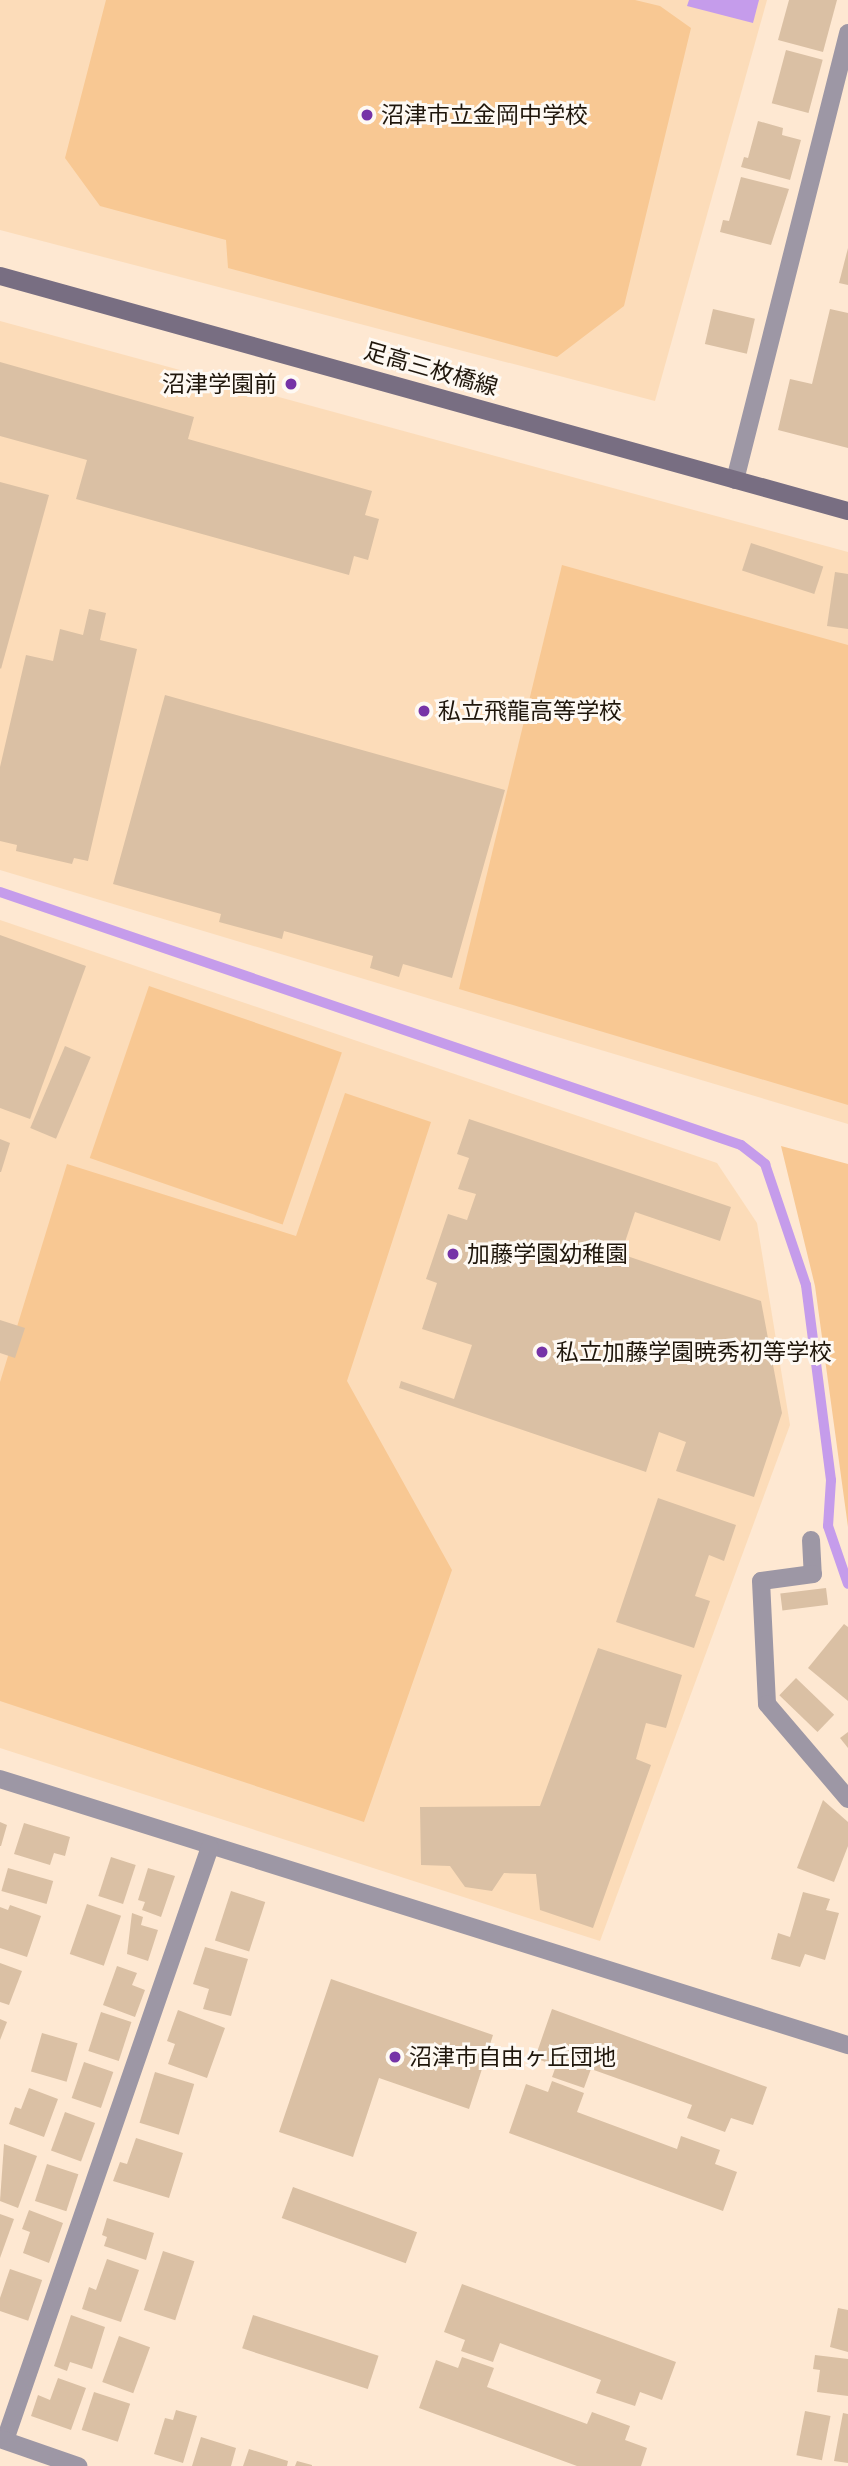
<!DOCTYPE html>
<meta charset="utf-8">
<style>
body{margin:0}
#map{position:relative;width:848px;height:2466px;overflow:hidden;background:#fee8d2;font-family:"Zilla Slab","Noto Sans JP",serif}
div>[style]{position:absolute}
.built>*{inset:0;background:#fcdcb9}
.green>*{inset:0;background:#f8c893;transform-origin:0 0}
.water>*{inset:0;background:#c59ceb}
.stream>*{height:10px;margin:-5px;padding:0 5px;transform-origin:5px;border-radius:5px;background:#c59ceb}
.building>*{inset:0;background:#dac0a4;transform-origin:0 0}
.minor>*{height:18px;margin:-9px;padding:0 9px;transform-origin:9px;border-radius:9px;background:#9d97a5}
.tertiary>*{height:18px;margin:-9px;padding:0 9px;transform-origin:9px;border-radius:9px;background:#9d97a5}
.secondary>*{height:18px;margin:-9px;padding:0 9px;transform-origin:9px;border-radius:9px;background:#786e82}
.dots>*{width:19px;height:19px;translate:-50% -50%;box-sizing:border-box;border:4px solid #fef9f3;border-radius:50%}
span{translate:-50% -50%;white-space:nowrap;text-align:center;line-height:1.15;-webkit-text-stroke:6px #fef9f3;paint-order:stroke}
.poi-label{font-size:23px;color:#1f160b}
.left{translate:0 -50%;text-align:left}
.right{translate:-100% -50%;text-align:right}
.street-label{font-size:23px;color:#1f160b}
</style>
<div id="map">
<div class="built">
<div style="clip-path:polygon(0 0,767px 0,655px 401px,0 230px)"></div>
<div style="clip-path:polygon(0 321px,848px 552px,848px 1124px,0 870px)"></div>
<div style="clip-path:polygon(0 920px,717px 1163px,757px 1223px,790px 1425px,600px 1941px,0 1748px)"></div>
</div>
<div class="green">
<div style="clip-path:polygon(106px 0,635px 0,660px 6px,691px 28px,624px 306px,557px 357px,228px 268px,226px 240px,100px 206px,65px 158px)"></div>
<div style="clip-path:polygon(562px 565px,848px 645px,848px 1105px,459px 989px)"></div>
<div style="left:149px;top:986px;width:204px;height:182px;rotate:19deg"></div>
<div style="clip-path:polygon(345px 1093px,431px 1122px,347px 1381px,452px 1570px,364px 1822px,0 1701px,0 1382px,67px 1164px,296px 1236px)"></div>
<div style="clip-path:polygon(781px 1146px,848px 1164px,848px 1527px,815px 1286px)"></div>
</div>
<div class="water">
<div style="clip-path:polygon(689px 0,759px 0,753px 23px,687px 6px)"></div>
</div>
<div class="stream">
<div style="left:0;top:892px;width:783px;rotate:18.85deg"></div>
<div style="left:741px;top:1145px;width:31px;rotate:38deg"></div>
<div style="left:765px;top:1164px;width:128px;rotate:71.3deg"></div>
<div style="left:806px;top:1285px;width:197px;rotate:82.7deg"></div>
<div style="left:831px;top:1480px;width:46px;rotate:93.7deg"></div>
<div style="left:828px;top:1526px;width:61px;rotate:71deg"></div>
</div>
<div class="building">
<div style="clip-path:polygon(789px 0,837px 0,823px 52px,778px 40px)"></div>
<div style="left:786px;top:50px;width:38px;height:55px;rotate:15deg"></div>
<div style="clip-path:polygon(758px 121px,783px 128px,782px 135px,801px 140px,790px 180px,741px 167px,744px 157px,748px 158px)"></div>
<div style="clip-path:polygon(741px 177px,789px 189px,771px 245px,720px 232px,723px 220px,729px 221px)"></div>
<div style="clip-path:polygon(848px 248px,848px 285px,839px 283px)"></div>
<div style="left:713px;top:309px;width:43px;height:36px;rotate:13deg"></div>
<div style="clip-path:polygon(830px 309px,848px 313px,848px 448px,778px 430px,790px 379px,812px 384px)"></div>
<div style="clip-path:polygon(0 362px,194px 417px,188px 439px,372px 491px,365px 515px,379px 519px,368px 560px,354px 556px,349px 575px,76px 499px,87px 460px,0 436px)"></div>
<div style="clip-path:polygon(0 482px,49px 495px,1px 669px,0 668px)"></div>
<div style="left:751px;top:543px;width:76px;height:29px;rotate:18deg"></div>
<div style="clip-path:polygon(835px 572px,848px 574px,848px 629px,827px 626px)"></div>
<div style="clip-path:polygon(89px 609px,106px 613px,100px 640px,137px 649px,88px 861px,74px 858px,72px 864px,16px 851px,17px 845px,0 841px,0 767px,26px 655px,53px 661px,60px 629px,83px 635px)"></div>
<div style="clip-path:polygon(165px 695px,505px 790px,452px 978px,403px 964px,399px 977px,370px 968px,373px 956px,284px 931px,282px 939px,219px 922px,221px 914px,113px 884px)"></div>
<div style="clip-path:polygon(0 935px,86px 966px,30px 1119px,0 1108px)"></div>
<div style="left:65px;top:1046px;width:28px;height:89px;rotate:23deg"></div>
<div style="clip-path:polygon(469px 1119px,731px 1207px,720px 1241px,635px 1212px,621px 1254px,761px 1301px,782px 1413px,754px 1497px,676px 1471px,686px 1442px,659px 1432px,646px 1472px,399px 1388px,401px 1381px,454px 1399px,472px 1345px,422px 1329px,437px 1283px,426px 1279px,448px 1214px,467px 1220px,476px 1194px,458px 1189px,469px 1158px,457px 1154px)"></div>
<div style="clip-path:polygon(0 1139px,10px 1143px,1px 1172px,0 1172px)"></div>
<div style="clip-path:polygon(0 1320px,25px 1328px,15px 1358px,0 1353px)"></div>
<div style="clip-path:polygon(658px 1498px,736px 1525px,724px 1561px,709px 1555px,695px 1596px,710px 1601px,694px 1648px,616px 1622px)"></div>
<div style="left:826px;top:1588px;width:17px;height:46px;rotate:83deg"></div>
<div style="clip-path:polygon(844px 1624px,848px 1627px,848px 1701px,808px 1668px)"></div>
<div style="clip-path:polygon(598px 1648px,682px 1675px,666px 1728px,646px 1723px,636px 1759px,651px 1765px,593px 1928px,540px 1910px,536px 1874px,504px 1873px,492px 1891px,465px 1887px,450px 1866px,421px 1865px,420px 1807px,540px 1806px)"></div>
<div style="left:796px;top:1678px;width:53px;height:24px;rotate:44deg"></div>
<div style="clip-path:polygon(848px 1732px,848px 1748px,840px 1738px)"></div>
<div style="clip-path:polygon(823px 1800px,848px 1822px,848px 1846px,834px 1882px,797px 1868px)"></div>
<div style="clip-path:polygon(0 1822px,7px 1825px,1px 1846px,0 1846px)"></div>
<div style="clip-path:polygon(24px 1823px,70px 1837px,65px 1856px,54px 1853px,50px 1865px,14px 1854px)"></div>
<div style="left:111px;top:1857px;width:26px;height:41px;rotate:18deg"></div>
<div style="left:8px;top:1868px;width:47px;height:24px;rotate:16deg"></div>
<div style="clip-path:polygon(148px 1868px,175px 1876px,161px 1917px,142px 1910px,145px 1902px,138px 1900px)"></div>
<div style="left:231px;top:1891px;width:36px;height:52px;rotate:18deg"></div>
<div style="clip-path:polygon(803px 1892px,830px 1899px,826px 1910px,839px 1913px,825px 1960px,805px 1954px,800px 1967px,771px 1959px,778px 1933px,790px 1937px)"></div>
<div style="left:87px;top:1904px;width:36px;height:53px;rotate:19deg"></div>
<div style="clip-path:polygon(10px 1905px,41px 1916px,27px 1957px,0 1948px,0 1907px,8px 1910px)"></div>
<div style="clip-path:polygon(132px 1913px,143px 1917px,141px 1925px,158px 1930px,148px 1961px,127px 1954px)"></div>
<div style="clip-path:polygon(205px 1947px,248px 1959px,231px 2016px,203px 2009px,209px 1989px,193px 1984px)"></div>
<div style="clip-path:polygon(0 1963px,22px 1971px,9px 2005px,0 2002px)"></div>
<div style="clip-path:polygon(117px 1966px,137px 1973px,132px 1985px,145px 1990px,135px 2017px,103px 2005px)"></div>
<div style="clip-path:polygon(331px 1979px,493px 2035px,469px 2109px,379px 2078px,353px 2157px,279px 2132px)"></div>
<div style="clip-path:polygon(552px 2009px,767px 2087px,753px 2125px,731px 2118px,725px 2132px,687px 2118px,692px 2105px,591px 2069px,584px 2088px,552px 2077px,556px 2066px,535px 2058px)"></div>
<div style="clip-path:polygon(178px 2010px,225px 2028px,207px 2078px,168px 2064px,175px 2044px,167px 2041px)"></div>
<div style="left:101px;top:2012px;width:32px;height:41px;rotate:18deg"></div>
<div style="clip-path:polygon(0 2019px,7px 2022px,0 2040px)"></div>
<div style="left:42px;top:2033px;width:37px;height:40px;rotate:16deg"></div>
<div style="left:84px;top:2062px;width:31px;height:38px;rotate:19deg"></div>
<div style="left:155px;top:2072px;width:41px;height:53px;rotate:17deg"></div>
<div style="clip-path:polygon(552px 2081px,584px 2093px,577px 2112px,677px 2149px,681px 2136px,720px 2150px,715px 2164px,737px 2172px,723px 2211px,509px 2133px,526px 2084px,548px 2092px)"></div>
<div style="clip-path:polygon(29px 2088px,58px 2099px,44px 2137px,9px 2124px,15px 2107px,21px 2109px)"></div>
<div style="left:65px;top:2112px;width:32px;height:41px;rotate:20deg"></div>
<div style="clip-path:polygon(136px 2138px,183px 2153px,169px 2198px,113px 2181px,120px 2162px,127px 2164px)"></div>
<div style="clip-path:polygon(4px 2144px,37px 2156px,18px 2208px,0 2201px)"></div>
<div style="left:47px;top:2164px;width:33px;height:39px;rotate:18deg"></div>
<div style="left:293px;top:2187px;width:132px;height:33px;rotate:20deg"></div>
<div style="clip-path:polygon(29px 2210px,63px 2223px,49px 2263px,23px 2253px,30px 2232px,22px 2229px)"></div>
<div style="clip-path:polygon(0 2214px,14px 2219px,0 2258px)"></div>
<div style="clip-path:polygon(107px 2218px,154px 2233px,146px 2260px,104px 2246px,107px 2237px,102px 2235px)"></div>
<div style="left:163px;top:2251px;width:33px;height:62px;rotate:18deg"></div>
<div style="clip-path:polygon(107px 2259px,139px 2270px,121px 2322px,82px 2309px,89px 2287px,96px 2290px)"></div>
<div style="left:10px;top:2269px;width:34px;height:43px;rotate:19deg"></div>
<div style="clip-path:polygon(462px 2284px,676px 2362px,662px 2400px,640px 2392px,635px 2406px,596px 2393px,601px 2380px,500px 2343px,493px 2362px,461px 2351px,465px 2340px,444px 2332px)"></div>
<div style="clip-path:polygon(838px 2308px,848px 2310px,848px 2352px,830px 2347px)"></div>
<div style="clip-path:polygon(71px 2315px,105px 2327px,92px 2369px,70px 2362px,67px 2371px,54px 2366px)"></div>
<div style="left:253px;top:2315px;width:132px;height:35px;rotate:18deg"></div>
<div style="left:119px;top:2336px;width:33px;height:49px;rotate:20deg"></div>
<div style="clip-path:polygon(815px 2355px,848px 2359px,848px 2396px,817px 2392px,820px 2370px,813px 2369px)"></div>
<div style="clip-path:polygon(462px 2357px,494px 2368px,487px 2387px,587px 2424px,592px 2412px,630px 2426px,625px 2440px,647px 2448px,641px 2466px,577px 2466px,419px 2408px,436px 2360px,458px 2368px)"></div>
<div style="clip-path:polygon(58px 2378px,86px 2388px,71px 2430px,31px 2416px,38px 2395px,50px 2400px)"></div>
<div style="left:94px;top:2392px;width:38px;height:40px;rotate:18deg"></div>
<div style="clip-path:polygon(176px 2410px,197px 2416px,183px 2463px,154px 2454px,165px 2418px,173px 2420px)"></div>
<div style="left:805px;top:2411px;width:26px;height:45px;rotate:11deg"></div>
<div style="clip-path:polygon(843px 2413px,848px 2414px,848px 2463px,834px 2461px)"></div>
<div style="clip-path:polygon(201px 2437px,236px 2448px,231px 2466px,192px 2466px)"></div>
<div style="clip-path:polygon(249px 2449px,288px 2461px,287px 2466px,243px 2466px)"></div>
<div style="clip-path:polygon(297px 2461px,312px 2465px,312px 2466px,295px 2466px)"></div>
</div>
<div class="minor">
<div style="left:735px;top:480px;width:461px;rotate:-75.8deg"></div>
<div style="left:811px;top:1540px;width:34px;rotate:87deg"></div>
<div style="left:813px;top:1574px;width:52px;rotate:172.3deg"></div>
<div style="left:761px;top:1581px;width:123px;rotate:87.2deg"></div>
<div style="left:767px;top:1704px;width:125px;rotate:49.5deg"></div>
<div style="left:0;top:1779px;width:889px;rotate:17.42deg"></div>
<div style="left:5px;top:2440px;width:627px;rotate:-70.93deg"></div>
</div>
<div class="tertiary">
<div style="left:0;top:2439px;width:83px;rotate:19.1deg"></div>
</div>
<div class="secondary">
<div style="left:0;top:276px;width:880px;rotate:15.49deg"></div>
</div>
<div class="dots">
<div style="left:367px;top:115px;background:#7633a7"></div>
<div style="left:291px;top:384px;background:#7633a7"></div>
<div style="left:424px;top:711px;background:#7633a7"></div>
<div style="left:453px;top:1254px;background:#7633a7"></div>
<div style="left:542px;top:1352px;background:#7633a7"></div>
<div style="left:395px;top:2057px;background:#7633a7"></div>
</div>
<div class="poi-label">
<span class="left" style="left:381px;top:115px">沼津市立金岡中学校</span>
<span class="right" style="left:277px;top:384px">沼津学園前</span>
<span class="left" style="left:438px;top:711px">私立飛龍高等学校</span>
<span class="left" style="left:467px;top:1254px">加藤学園幼稚園</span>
<span class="left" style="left:556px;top:1352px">私立加藤学園暁秀初等学校</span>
<span class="left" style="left:409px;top:2057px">沼津市自由ヶ丘団地</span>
</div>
<div class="street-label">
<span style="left:431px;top:369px;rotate:16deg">足高三枚橋線</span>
</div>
</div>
